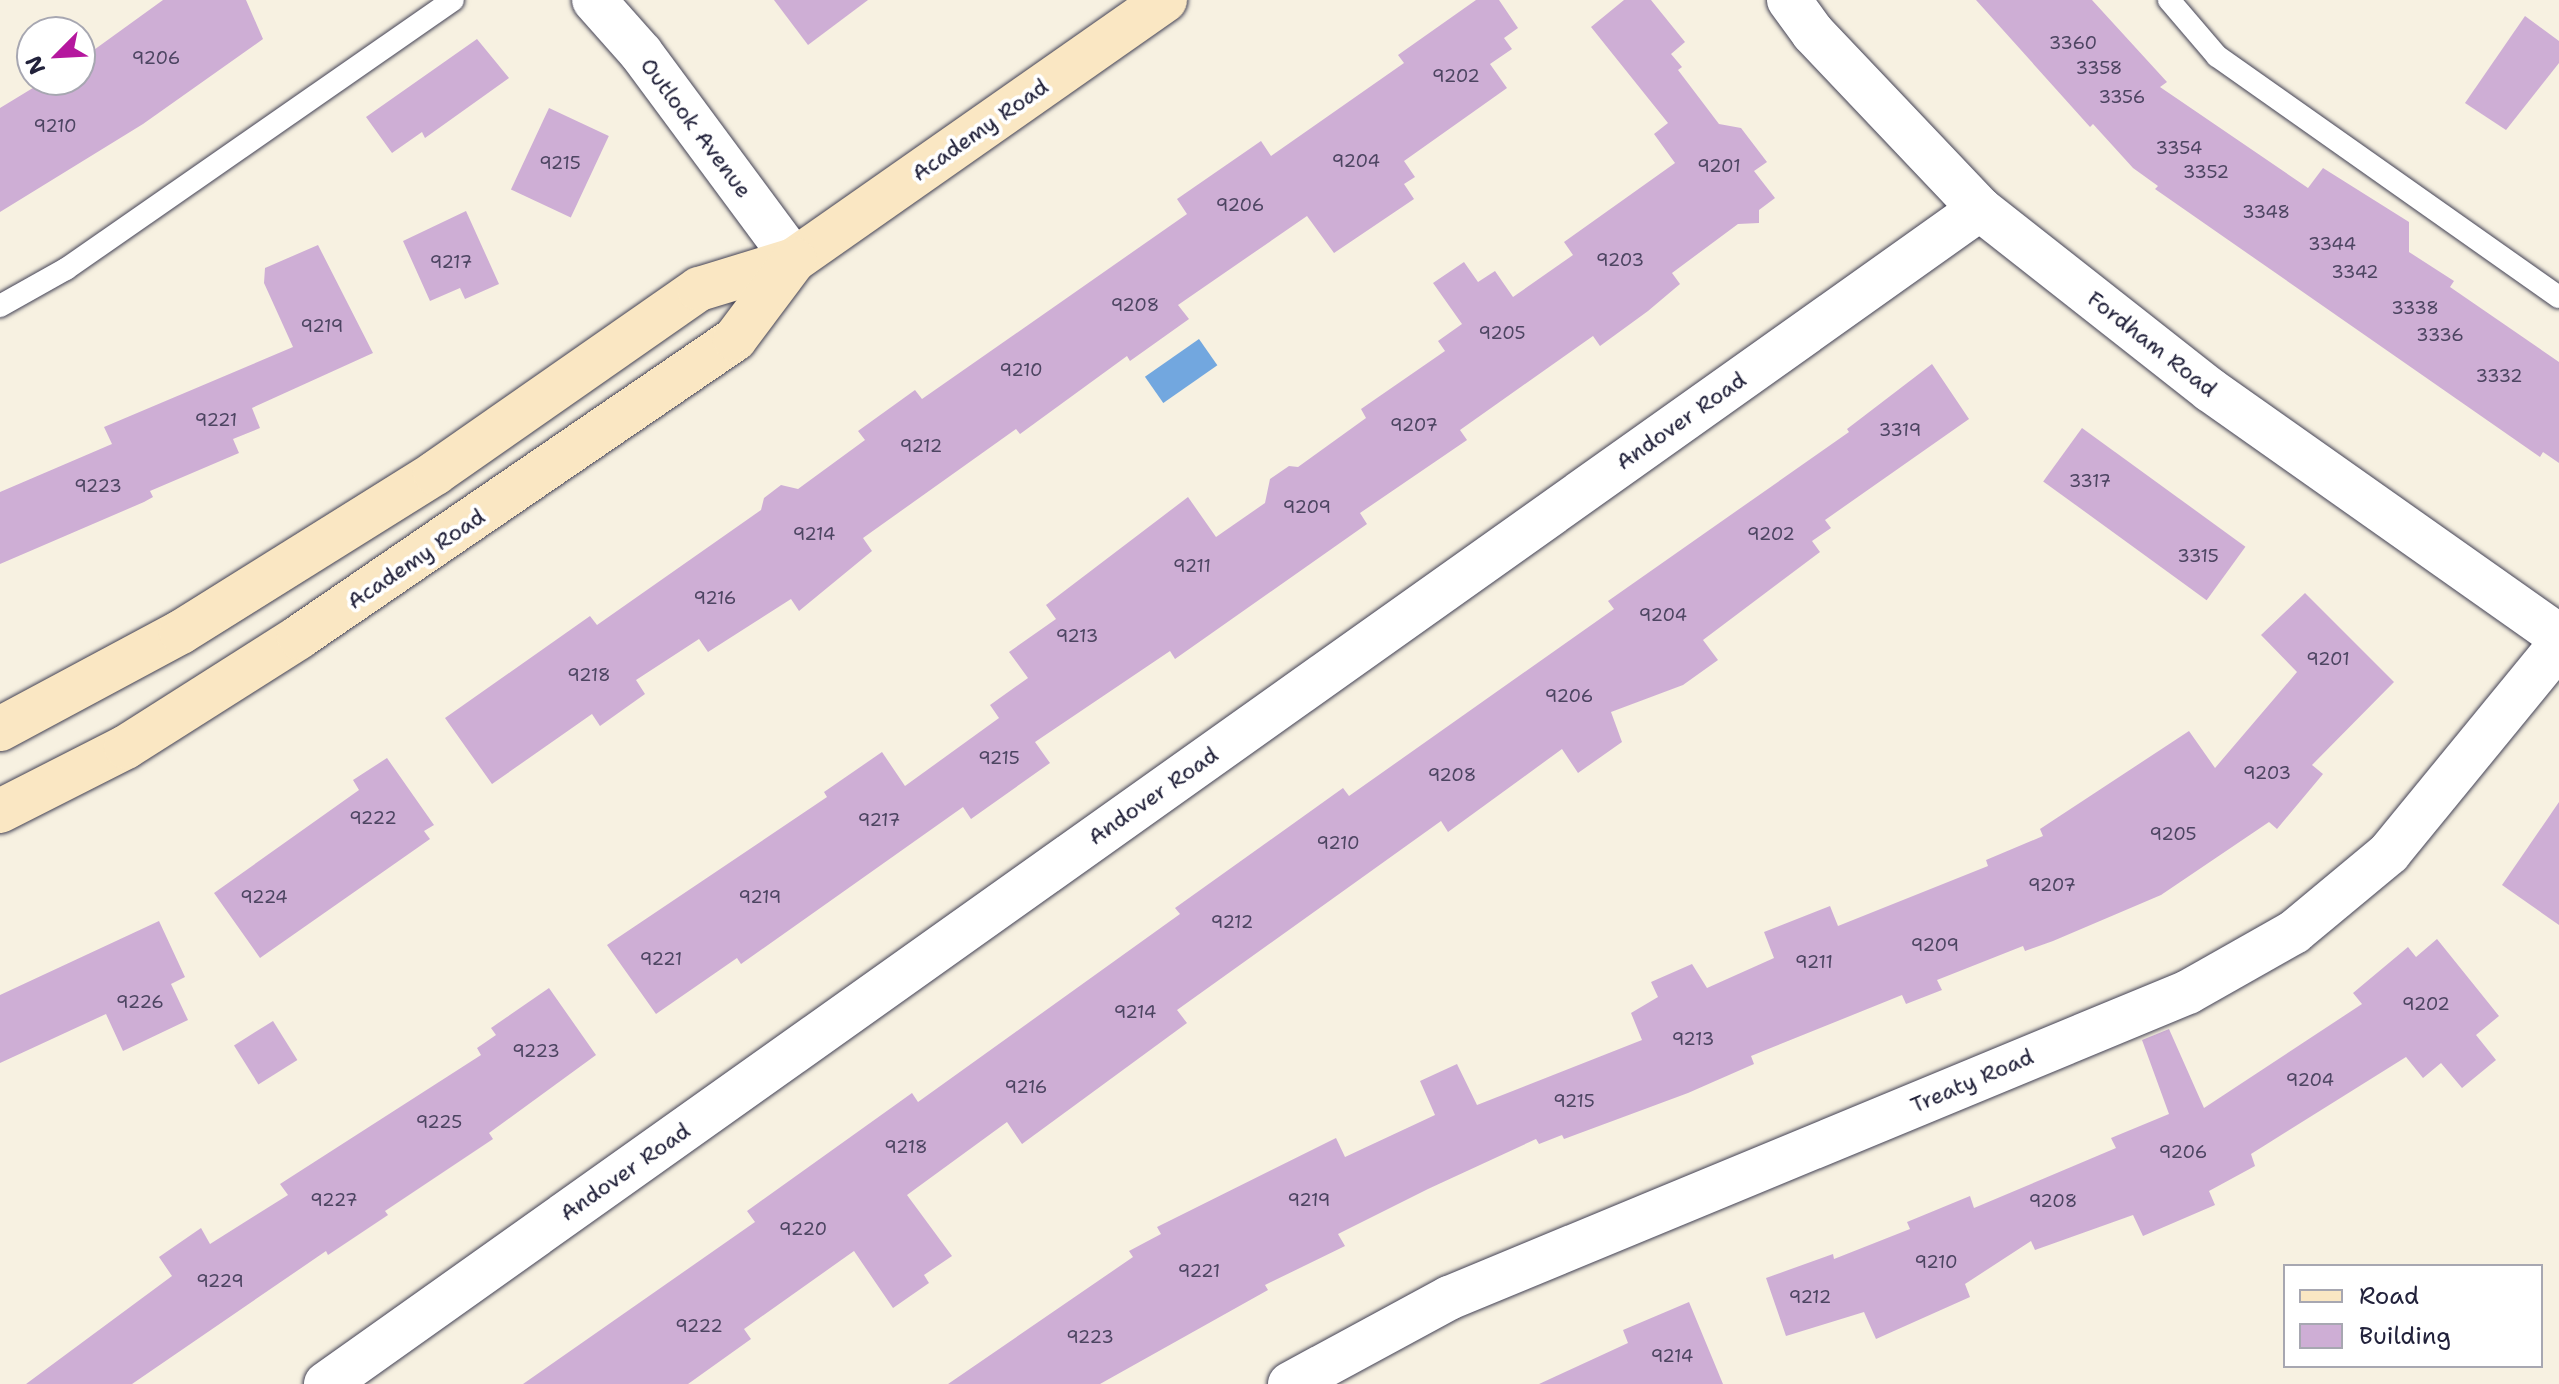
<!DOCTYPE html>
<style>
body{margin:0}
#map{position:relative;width:2559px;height:1384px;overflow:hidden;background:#f7f1e1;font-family:"Shantell Sans",sans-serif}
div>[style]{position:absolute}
.water>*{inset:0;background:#72a7df;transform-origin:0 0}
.building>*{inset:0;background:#ceaed5;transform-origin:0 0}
.roads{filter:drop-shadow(0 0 2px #424154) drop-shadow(0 0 2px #424154)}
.service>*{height:22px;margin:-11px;padding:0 11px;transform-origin:11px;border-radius:11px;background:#fff}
.minor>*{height:44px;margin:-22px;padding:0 22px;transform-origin:22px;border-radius:22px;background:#fff}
.secondary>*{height:44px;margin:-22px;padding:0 22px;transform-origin:22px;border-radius:22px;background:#fae7c3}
span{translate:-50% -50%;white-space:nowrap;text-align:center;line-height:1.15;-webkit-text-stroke:8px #fff;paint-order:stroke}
.number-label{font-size:18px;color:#4d4562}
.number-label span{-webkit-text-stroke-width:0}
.street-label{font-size:22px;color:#22223b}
.legend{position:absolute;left:2283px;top:1264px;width:260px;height:104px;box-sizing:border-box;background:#fff;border:2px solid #a7a7b1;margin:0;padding:10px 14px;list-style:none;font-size:24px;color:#22223b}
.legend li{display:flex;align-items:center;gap:16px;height:40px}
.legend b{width:40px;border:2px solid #a7a7b1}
.north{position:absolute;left:16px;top:16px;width:80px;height:80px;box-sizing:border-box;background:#fff;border:2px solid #a7a7b1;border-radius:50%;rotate:246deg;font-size:22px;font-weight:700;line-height:32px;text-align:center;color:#22223b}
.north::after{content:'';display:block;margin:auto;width:28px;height:36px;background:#b5179e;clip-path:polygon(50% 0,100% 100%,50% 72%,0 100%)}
</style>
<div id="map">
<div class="water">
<div style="left:1199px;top:339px;width:32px;height:66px;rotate:55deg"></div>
</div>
<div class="building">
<div style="clip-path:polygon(163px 0,246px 0,263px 39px,143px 124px,0 212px,0 108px,46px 80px,80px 80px,80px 60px)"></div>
<div style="clip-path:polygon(774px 0,868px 0,808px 45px)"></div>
<div style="clip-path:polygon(1476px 0,1499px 0,1518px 28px,1504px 38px,1512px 49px,1490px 64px,1507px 88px,1404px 161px,1415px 177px,1404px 184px,1414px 199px,1334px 253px,1307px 216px,1178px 305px,1189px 319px,1130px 361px,1127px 356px,1020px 434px,1016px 429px,863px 538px,872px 551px,799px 611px,791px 599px,708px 652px,699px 639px,636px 680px,645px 694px,600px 726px,592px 714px,492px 784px,445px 718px,590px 616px,597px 625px,761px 510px,764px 498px,781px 485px,798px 489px,865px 440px,858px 431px,915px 390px,922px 399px,1187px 214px,1177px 199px,1261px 141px,1271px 156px,1404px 63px,1398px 55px)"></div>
<div style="clip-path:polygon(1624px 0,1651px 0,1685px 42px,1671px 54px,1682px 67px,1678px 70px,1719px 124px,1741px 128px,1767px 162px,1754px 171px,1775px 198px,1759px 210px,1759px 223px,1738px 224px,1672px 273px,1680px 284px,1648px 311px,1600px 346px,1593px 336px,1460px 430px,1467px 440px,1360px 513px,1367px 524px,1175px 659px,1170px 651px,1035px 742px,1050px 763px,971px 819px,963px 807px,741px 964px,737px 958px,656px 1014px,607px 945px,827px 797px,824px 792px,882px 752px,905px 786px,999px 718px,990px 705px,1028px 678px,1009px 652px,1056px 619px,1046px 605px,1188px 497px,1216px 537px,1265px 503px,1270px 479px,1289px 466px,1298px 467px,1366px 418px,1361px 409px,1445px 351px,1438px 341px,1462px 324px,1433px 283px,1464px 262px,1478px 282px,1495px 271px,1513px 297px,1573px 255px,1564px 242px,1675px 163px,1654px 134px,1668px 123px,1591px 27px)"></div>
<div style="clip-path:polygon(1976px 0,2092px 0,2167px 82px,2160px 87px,2308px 188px,2323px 168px,2409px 222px,2409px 252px,2454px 281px,2450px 287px,2559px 362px,2559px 463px,2543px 452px,2540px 457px,2155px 189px,2158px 186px,2133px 168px,2093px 124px,2090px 127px)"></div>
<div style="clip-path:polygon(2525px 16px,2559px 41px,2559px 63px,2506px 130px,2465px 103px)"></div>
<div style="clip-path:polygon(477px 39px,509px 78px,425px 138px,422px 132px,392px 153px,366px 117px)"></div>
<div style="left:549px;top:108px;width:66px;height:90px;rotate:25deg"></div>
<div style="clip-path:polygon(466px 211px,499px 284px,465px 299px,460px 288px,430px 301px,403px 241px)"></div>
<div style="clip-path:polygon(318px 245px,373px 353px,252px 408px,260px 428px,233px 439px,239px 453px,150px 491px,153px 497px,144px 502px,0 564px,0 492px,112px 444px,104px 427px,293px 347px,264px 283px,265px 268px)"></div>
<div style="clip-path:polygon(1932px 364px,1969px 419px,1825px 520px,1831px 528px,1812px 541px,1820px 552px,1703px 640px,1718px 660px,1683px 685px,1611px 712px,1622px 742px,1578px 773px,1562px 749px,1448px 832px,1441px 821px,1177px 1010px,1187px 1023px,1022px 1144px,1007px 1122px,907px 1195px,952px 1256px,924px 1275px,929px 1283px,893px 1308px,854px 1251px,744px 1329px,751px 1339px,688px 1384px,523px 1384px,755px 1222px,747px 1211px,912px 1093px,918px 1102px,1180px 914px,1175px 908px,1343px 788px,1349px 796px,1614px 609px,1608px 601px,1849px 432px,1847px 429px)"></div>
<div style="left:2082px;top:428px;width:202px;height:66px;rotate:36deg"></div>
<div style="clip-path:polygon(2305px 593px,2394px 682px,2312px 765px,2323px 774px,2277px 829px,2269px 822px,2161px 895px,2053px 941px,2025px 951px,2023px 946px,1937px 980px,1942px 990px,1906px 1004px,1902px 995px,1751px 1056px,1754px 1064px,1688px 1093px,1564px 1139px,1562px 1135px,1539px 1144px,1536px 1139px,1428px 1189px,1338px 1234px,1345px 1246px,1265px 1285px,1268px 1290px,1100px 1384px,948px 1384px,1133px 1257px,1129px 1251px,1161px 1234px,1157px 1227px,1336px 1138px,1345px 1157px,1435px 1115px,1420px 1081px,1457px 1064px,1477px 1105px,1642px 1040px,1631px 1013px,1658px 997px,1651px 982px,1692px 964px,1707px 988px,1774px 958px,1764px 932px,1830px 906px,1838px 926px,1988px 866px,1986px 860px,2043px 836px,2040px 829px,2189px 731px,2215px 768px,2297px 672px,2261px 635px)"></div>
<div style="clip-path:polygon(387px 758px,434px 825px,424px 831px,430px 839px,260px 958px,214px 893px,359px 790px,353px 780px)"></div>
<div style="clip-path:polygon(2559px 802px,2559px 925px,2502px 885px)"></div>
<div style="clip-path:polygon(159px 921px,185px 977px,171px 984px,188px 1020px,123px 1051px,106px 1014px,0 1063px,0 995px)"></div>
<div style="clip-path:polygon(2437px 939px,2499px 1016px,2476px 1035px,2496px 1060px,2462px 1088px,2441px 1063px,2423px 1078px,2406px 1057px,2251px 1154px,2255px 1166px,2209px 1191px,2215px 1205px,2143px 1236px,2133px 1215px,2035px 1250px,2031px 1241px,1965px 1284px,1970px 1297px,1876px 1339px,1864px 1312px,1786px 1336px,1766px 1278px,1833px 1254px,1834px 1259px,1910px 1229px,1907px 1222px,1970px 1196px,1974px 1208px,2116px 1148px,2111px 1138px,2169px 1114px,2142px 1040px,2169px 1029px,2204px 1108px,2362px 1004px,2353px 993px,2408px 947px,2416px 957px)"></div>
<div style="clip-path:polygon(549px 988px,596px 1055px,489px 1133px,493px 1139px,385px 1211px,388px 1215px,328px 1255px,326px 1251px,132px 1384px,26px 1384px,172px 1276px,159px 1257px,201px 1228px,210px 1244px,288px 1195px,280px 1184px,481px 1055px,477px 1048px,496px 1035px,491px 1028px)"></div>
<div style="left:273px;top:1021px;width:46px;height:46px;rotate:58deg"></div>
<div style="clip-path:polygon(1689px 1302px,1723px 1384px,1539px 1384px,1628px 1343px,1623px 1330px)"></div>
</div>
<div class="roads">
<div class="service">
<div style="left:2169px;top:0;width:74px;rotate:49.4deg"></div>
<div style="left:2217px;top:56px;width:418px;rotate:35.2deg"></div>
<div style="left:0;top:306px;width:76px;rotate:-29.3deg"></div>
<div style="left:66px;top:269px;width:471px;rotate:-34.8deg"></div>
</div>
<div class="minor">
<div style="left:594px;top:0;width:71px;rotate:48.4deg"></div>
<div style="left:641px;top:53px;width:257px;rotate:53.5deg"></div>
<div style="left:1789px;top:0;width:41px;rotate:54deg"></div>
<div style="left:1813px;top:33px;width:243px;rotate:46.5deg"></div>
<div style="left:1980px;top:209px;width:293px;rotate:38.2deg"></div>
<div style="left:2210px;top:390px;width:427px;rotate:35.2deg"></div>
<div style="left:326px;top:1384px;width:2029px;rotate:-35.39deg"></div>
<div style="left:1290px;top:1384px;width:181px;rotate:-28.4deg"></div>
<div style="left:1449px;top:1298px;width:800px;rotate:-22.49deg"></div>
<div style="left:2188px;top:992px;width:122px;rotate:-29.5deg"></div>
<div style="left:2294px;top:932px;width:124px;rotate:-39.7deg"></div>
<div style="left:2389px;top:853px;width:269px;rotate:-50.7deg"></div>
</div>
<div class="secondary">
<div style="left:0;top:729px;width:205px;rotate:-28.2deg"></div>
<div style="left:181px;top:632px;width:300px;rotate:-32deg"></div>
<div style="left:435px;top:473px;width:322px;rotate:-34.9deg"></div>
<div style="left:699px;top:289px;width:99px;rotate:-17deg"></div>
<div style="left:794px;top:260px;width:453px;rotate:-35deg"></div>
<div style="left:0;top:811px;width:141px;rotate:-26.9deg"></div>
<div style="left:126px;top:747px;width:205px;rotate:-32.4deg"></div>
<div style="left:299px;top:637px;width:528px;rotate:-34.35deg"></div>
<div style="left:735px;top:339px;width:99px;rotate:-53.2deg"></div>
</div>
</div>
<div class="number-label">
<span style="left:2073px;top:43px">3360</span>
<span style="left:156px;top:58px">9206</span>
<span style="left:2099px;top:68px">3358</span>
<span style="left:1456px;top:76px">9202</span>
<span style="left:2122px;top:97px">3356</span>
<span style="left:55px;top:126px">9210</span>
<span style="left:2179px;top:148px">3354</span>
<span style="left:1356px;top:161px">9204</span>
<span style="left:560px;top:163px">9215</span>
<span style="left:1719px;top:166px">9201</span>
<span style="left:2206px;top:172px">3352</span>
<span style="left:1240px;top:205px">9206</span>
<span style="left:2266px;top:212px">3348</span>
<span style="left:2332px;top:244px">3344</span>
<span style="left:1620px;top:260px">9203</span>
<span style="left:451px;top:262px">9217</span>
<span style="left:2355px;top:272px">3342</span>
<span style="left:1135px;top:305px">9208</span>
<span style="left:2415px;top:308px">3338</span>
<span style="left:322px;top:326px">9219</span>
<span style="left:1502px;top:333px">9205</span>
<span style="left:2440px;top:335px">3336</span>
<span style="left:1021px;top:370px">9210</span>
<span style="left:2499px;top:376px">3332</span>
<span style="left:216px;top:420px">9221</span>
<span style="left:1414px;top:425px">9207</span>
<span style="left:1900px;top:430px">3319</span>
<span style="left:921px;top:446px">9212</span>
<span style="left:2090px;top:481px">3317</span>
<span style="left:98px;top:486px">9223</span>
<span style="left:1307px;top:507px">9209</span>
<span style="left:814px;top:534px">9214</span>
<span style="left:1771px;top:534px">9202</span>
<span style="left:2198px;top:556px">3315</span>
<span style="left:1192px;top:566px">9211</span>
<span style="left:715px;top:598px">9216</span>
<span style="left:1663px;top:615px">9204</span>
<span style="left:1077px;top:636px">9213</span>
<span style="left:2328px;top:659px">9201</span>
<span style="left:589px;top:675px">9218</span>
<span style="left:1569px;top:696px">9206</span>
<span style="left:999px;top:758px">9215</span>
<span style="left:2267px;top:773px">9203</span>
<span style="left:1452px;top:775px">9208</span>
<span style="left:373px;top:818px">9222</span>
<span style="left:879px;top:820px">9217</span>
<span style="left:2173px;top:834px">9205</span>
<span style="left:1338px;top:843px">9210</span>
<span style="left:2052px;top:885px">9207</span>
<span style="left:264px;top:897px">9224</span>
<span style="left:760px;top:897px">9219</span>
<span style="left:1232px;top:922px">9212</span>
<span style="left:1935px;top:945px">9209</span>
<span style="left:661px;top:959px">9221</span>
<span style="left:1814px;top:962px">9211</span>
<span style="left:140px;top:1002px">9226</span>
<span style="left:2426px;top:1004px">9202</span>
<span style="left:1135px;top:1012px">9214</span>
<span style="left:1693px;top:1039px">9213</span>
<span style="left:536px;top:1051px">9223</span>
<span style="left:2310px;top:1080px">9204</span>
<span style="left:1026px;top:1087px">9216</span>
<span style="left:1574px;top:1101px">9215</span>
<span style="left:439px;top:1122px">9225</span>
<span style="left:906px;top:1147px">9218</span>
<span style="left:2183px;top:1152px">9206</span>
<span style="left:334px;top:1200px">9227</span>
<span style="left:1309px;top:1200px">9219</span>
<span style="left:2053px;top:1201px">9208</span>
<span style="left:803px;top:1229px">9220</span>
<span style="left:1936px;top:1262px">9210</span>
<span style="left:1199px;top:1271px">9221</span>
<span style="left:220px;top:1281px">9229</span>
<span style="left:1810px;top:1297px">9212</span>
<span style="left:699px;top:1326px">9222</span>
<span style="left:1090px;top:1337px">9223</span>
<span style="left:1672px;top:1356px">9214</span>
</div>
<div class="street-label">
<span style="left:696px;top:128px;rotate:53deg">Outlook Avenue</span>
<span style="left:980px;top:130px;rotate:-35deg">Academy Road</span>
<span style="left:2152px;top:344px;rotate:38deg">Fordham Road</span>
<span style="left:1681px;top:421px;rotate:-35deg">Andover Road</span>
<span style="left:416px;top:559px;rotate:-34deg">Academy Road</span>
<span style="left:1153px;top:796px;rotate:-35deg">Andover Road</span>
<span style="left:1972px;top:1081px;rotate:-23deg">Treaty Road</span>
<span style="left:625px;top:1172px;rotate:-35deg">Andover Road</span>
</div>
<ul class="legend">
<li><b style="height:10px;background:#fae7c3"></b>Road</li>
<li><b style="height:22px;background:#ceaed5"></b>Building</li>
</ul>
<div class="north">N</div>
</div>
